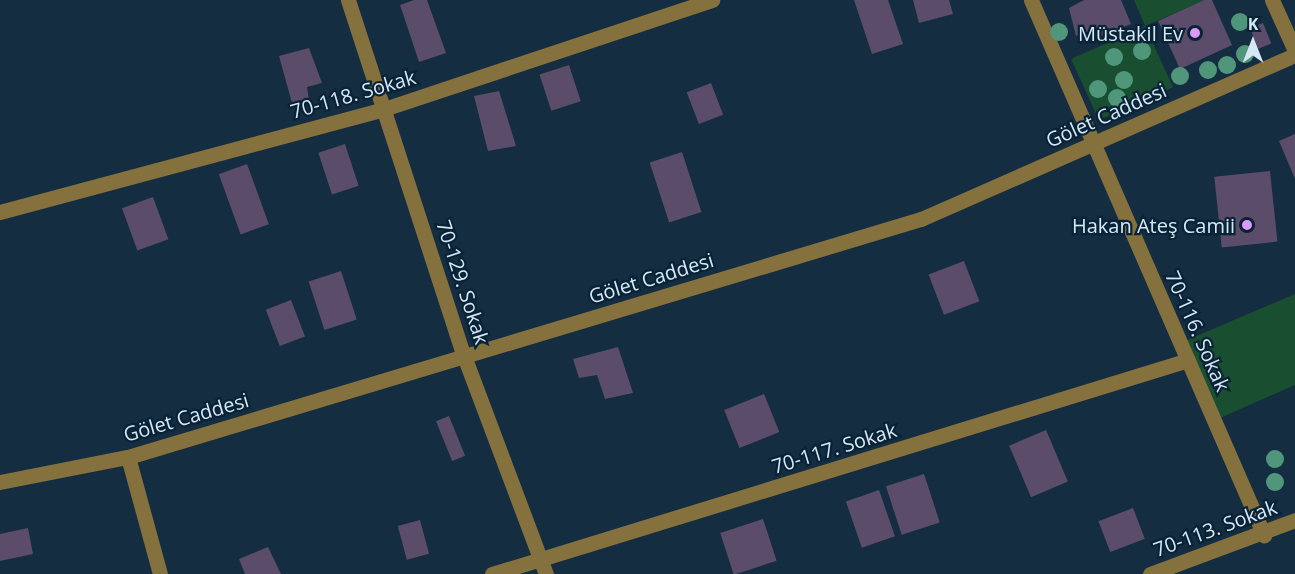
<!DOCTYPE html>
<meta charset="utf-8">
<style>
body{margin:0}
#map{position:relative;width:1295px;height:574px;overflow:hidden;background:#142d41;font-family:"Open Sans",sans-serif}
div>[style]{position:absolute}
.green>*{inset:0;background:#194f30}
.building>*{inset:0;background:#5b4d69;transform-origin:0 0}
.minor>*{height:15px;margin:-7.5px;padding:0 7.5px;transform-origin:7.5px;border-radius:7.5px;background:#84713d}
.trees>*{width:18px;height:18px;margin:-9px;border-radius:50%;background:#50967a}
.dots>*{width:16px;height:16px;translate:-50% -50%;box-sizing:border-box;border:3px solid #092336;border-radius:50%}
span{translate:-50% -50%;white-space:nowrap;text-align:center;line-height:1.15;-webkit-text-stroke:4.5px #092336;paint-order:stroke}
.poi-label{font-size:20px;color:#d8e7f5}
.right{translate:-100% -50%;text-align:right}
.street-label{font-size:20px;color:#d8e7f5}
.north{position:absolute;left:1223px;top:12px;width:60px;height:60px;-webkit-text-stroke:4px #092336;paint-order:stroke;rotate:0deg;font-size:16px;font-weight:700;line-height:24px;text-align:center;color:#d8e7f5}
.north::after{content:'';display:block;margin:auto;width:21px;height:27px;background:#d8e7f5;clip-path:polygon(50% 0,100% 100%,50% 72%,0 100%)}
</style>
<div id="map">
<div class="green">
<div style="clip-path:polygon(1134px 0,1204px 0,1145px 26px,1173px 87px,1099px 120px,1071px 59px,1145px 26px)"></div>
<div style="clip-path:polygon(1295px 294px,1295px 385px,1220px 418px,1185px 341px)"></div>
</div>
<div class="building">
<div style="clip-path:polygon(414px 0,427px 0,446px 53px,419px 62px,400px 5px)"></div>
<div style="clip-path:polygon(854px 0,888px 0,903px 44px,872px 54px)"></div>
<div style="clip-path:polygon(913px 0,949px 0,953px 14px,919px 23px)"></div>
<div style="clip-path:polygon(1121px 0,1131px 24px,1084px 43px,1080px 34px,1076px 36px,1069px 8px,1084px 0)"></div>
<div style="clip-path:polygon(1204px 0,1212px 0,1232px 45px,1180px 69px,1158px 21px)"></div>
<div style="left:1263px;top:23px;width:22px;height:14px;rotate:68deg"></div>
<div style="clip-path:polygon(309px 48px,322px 83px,307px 87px,309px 100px,292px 103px,279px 56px)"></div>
<div style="left:569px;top:65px;width:38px;height:31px;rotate:72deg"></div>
<div style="left:711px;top:83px;width:34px;height:26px;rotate:69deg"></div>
<div style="clip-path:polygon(499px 91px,516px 146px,488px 151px,474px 96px)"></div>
<div style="clip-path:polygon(1295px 134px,1295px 179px,1279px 141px)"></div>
<div style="left:345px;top:144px;width:44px;height:28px;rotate:72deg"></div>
<div style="left:682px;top:152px;width:63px;height:34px;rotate:72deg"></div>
<div style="left:247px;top:164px;width:64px;height:30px;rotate:70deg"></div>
<div style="left:1270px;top:171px;width:71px;height:56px;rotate:84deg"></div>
<div style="left:153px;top:197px;width:45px;height:33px;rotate:70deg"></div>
<div style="left:964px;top:261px;width:43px;height:38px;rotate:69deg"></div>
<div style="left:341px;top:271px;width:51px;height:34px;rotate:72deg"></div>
<div style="left:291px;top:300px;width:39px;height:27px;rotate:69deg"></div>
<div style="clip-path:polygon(618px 347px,633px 393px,605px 399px,597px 375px,579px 378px,573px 359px)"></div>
<div style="left:764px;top:394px;width:41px;height:43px;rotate:68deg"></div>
<div style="left:449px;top:416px;width:43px;height:14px;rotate:68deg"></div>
<div style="left:1046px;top:430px;width:56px;height:40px;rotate:67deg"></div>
<div style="left:924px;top:474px;width:51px;height:40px;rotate:72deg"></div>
<div style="left:879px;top:490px;width:49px;height:35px;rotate:71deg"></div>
<div style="left:1133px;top:508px;width:33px;height:37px;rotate:69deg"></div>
<div style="left:763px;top:519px;width:44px;height:45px;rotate:72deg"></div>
<div style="left:420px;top:520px;width:35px;height:23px;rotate:75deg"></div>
<div style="clip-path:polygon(28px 528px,33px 554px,0 561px,0 534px)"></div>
<div style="clip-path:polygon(268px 547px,281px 574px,245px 574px,239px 559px)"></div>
</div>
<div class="minor">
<div style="left:348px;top:0;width:374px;rotate:72deg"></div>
<div style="left:464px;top:356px;width:233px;rotate:69.4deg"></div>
<div style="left:1031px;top:0;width:584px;rotate:66.47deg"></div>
<div style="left:1272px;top:0;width:56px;rotate:65.7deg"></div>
<div style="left:0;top:212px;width:398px;rotate:-15deg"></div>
<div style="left:384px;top:109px;width:346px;rotate:-18.4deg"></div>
<div style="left:128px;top:457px;width:121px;rotate:74.7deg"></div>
<div style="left:0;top:482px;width:130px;rotate:-11.1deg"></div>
<div style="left:128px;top:457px;width:828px;rotate:-16.71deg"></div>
<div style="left:921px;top:219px;width:408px;rotate:-23.7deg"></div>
<div style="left:492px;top:574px;width:728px;rotate:-17.09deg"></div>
<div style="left:1150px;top:574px;width:155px;rotate:-20.4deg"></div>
</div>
<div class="trees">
<div style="left:1240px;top:22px"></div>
<div style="left:1059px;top:32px"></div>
<div style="left:1142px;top:51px"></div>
<div style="left:1245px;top:54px"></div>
<div style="left:1114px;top:57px"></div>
<div style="left:1227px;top:65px"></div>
<div style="left:1208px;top:70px"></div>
<div style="left:1180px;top:76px"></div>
<div style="left:1124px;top:80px"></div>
<div style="left:1098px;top:89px"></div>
<div style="left:1117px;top:98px"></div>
<div style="left:1275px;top:459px"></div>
<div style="left:1275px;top:482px"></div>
</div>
<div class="dots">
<div style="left:1195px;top:33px;background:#db9af6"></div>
<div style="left:1247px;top:225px;background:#db9af6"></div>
</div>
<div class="poi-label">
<span class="right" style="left:1183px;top:33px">Müstakil Ev</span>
<span class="right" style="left:1235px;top:225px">Hakan Ateş Camii</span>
</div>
<div class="street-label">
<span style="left:353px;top:94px;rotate:-16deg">70-118. Sokak</span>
<span style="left:1106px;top:115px;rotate:-24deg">Gölet Caddesi</span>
<span style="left:651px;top:278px;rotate:-17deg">Gölet Caddesi</span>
<span style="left:463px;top:282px;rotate:72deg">70-129. Sokak</span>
<span style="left:1198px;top:331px;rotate:66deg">70-116. Sokak</span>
<span style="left:186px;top:417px;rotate:-16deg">Gölet Caddesi</span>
<span style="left:834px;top:448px;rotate:-17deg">70-117. Sokak</span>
<span style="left:1215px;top:528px;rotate:-20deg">70-113. Sokak</span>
</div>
<div class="north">K</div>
</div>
